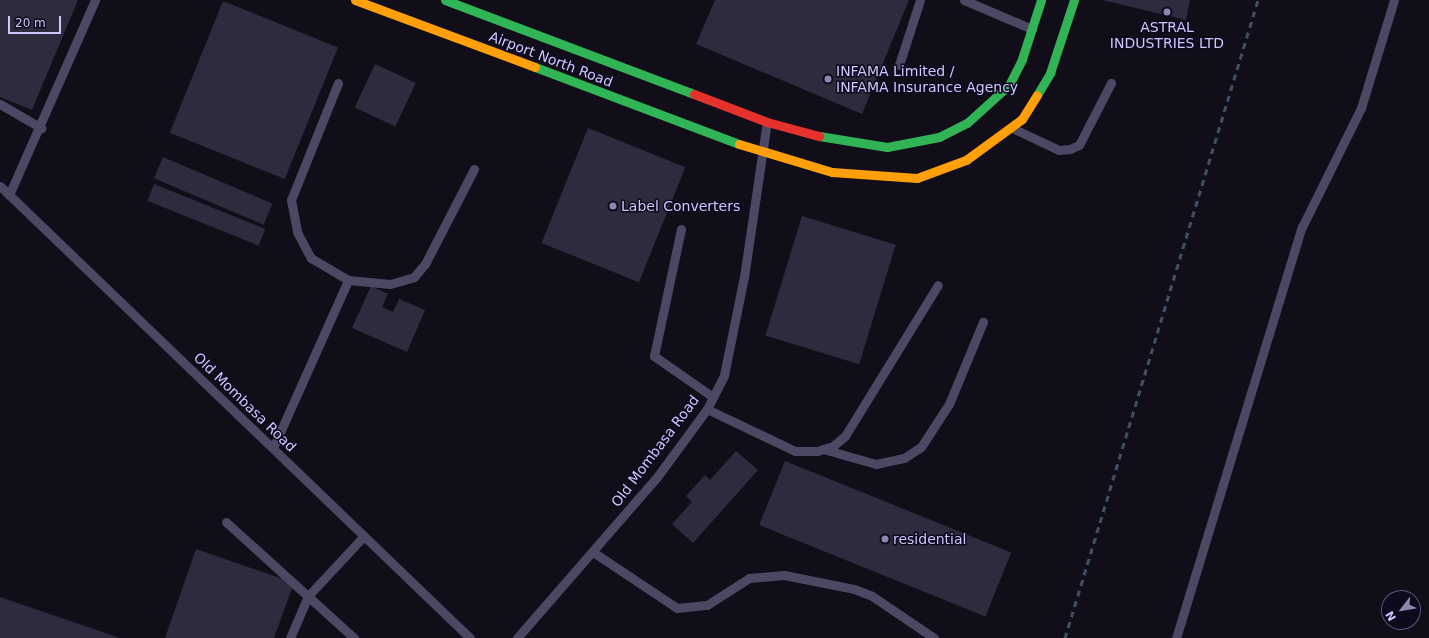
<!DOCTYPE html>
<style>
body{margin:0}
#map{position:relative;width:1429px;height:638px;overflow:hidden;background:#110e19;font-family:"DejaVu Sans",sans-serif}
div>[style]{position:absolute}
.building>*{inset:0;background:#2f2a3d;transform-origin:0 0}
.lane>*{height:9px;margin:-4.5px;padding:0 4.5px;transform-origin:4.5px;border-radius:4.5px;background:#4b4863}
.fast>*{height:9px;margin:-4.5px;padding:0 4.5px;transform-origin:4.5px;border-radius:4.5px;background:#30b455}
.slow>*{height:9px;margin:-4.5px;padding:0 4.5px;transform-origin:4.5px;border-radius:4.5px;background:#ff9f0a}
.jam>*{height:9px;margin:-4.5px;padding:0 4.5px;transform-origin:4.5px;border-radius:4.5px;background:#e5322d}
.rail>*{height:3px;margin-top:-1.5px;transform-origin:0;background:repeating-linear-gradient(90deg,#3f5064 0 6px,transparent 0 11px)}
.dots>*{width:11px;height:11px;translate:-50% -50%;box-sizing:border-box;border:2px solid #0e0a1d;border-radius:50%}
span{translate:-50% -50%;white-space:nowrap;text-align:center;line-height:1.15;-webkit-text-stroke:3px #0e0a1d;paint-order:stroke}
.poi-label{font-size:14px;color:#d0c6ff}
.left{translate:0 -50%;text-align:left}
.street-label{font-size:14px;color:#d0c6ff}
.north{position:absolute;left:1381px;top:590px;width:40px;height:40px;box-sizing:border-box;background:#0e0a1d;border:1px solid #5c5577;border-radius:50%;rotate:239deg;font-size:11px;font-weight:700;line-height:16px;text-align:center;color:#d0c6ff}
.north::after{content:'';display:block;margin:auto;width:14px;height:18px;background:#8d86ae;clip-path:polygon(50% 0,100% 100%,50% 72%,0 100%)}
.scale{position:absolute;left:8px;top:16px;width:53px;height:18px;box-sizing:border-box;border:2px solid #d0c6ff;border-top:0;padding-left:5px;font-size:12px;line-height:14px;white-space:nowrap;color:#d0c6ff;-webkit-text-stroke:3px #0e0a1d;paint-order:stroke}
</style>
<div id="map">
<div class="building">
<div style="clip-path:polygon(0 0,78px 0,32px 110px,0 97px)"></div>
<div style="clip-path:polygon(715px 0,909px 0,862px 114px,696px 44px)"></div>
<div style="clip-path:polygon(1102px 0,1190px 0,1186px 20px)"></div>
<div style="left:223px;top:1px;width:124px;height:142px;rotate:22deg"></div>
<div style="left:375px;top:64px;width:45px;height:48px;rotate:25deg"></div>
<div style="left:588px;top:128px;width:105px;height:124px;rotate:22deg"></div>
<div style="left:163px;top:157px;width:119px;height:23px;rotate:23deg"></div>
<div style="left:154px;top:184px;width:120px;height:18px;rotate:22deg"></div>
<div style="left:802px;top:216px;width:98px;height:125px;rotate:17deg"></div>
<div style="clip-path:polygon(371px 286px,388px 294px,382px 307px,393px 312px,399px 299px,425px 310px,407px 352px,352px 328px)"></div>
<div style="clip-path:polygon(736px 451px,758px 470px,693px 543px,672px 524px,692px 502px,686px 496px,705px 475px,710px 480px)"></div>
<div style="left:785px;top:461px;width:244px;height:69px;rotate:22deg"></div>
<div style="clip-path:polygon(196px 549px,294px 583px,274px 638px,165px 638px)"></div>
<div style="clip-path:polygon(0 597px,120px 638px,0 638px)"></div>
</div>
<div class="lane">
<div style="left:964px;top:0;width:74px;rotate:23.1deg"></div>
<div style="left:899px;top:65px;width:68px;rotate:-72.1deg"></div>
<div style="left:338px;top:83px;width:126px;rotate:111.9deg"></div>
<div style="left:291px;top:200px;width:33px;rotate:79deg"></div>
<div style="left:297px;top:232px;width:30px;rotate:62deg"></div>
<div style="left:311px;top:258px;width:43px;rotate:30.7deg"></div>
<div style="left:348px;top:280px;width:42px;rotate:5.4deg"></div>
<div style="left:390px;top:284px;width:25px;rotate:-16deg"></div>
<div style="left:414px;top:277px;width:17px;rotate:-50deg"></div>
<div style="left:425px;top:264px;width:107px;rotate:-62.7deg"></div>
<div style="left:0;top:104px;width:48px;rotate:30.3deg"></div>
<div style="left:1012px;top:128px;width:52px;rotate:25.1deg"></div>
<div style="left:1059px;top:150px;width:11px;rotate:-5deg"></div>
<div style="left:1070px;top:149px;width:10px;rotate:-24deg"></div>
<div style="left:1079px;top:145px;width:70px;rotate:-62.7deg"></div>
<div style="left:0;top:186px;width:652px;rotate:43.88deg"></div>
<div style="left:9px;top:195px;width:213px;rotate:-66.2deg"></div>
<div style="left:681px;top:229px;width:130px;rotate:102deg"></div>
<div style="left:654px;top:356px;width:72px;rotate:34.8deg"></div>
<div style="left:707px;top:409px;width:98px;rotate:25.5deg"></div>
<div style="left:795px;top:451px;width:22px"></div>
<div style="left:817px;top:451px;width:17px;rotate:-17deg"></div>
<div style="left:833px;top:446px;width:16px;rotate:-40deg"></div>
<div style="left:845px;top:436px;width:177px;rotate:-58.4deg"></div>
<div style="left:273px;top:448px;width:184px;rotate:-65.9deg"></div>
<div style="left:823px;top:449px;width:55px;rotate:15.8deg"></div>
<div style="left:876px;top:464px;width:29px;rotate:-12deg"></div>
<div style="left:904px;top:458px;width:20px;rotate:-33deg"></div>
<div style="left:921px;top:447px;width:51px;rotate:-56.9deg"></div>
<div style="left:949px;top:404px;width:89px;rotate:-67.5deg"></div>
<div style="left:226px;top:522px;width:173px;rotate:42.2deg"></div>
<div style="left:593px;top:552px;width:101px;rotate:33.7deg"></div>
<div style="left:677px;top:608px;width:30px;rotate:-6deg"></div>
<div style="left:707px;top:605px;width:50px;rotate:-32.7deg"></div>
<div style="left:749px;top:578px;width:35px;rotate:-5deg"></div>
<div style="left:784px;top:575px;width:71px;rotate:11.3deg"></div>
<div style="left:854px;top:589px;width:19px;rotate:21deg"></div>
<div style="left:872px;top:596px;width:75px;rotate:34.1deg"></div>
<div style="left:290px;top:638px;width:46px;rotate:-66.8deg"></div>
<div style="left:308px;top:596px;width:82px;rotate:-47deg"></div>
<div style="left:517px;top:638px;width:213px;rotate:-49deg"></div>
<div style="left:657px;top:477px;width:84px;rotate:-53.7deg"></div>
<div style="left:707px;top:409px;width:38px;rotate:-63deg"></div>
<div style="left:724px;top:375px;width:100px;rotate:-78.5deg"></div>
<div style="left:744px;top:277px;width:157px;rotate:-81.6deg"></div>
<div style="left:1176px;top:638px;width:430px;rotate:-73deg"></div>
<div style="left:1302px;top:227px;width:133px;rotate:-63.6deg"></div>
<div style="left:1361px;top:108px;width:113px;rotate:-73deg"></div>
</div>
<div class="fast">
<div style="left:445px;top:0;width:266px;rotate:20.7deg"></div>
<div style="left:535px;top:67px;width:218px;rotate:20.7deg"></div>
<div style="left:1037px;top:95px;width:26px;rotate:-59deg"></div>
<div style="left:1050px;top:73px;width:77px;rotate:-71.8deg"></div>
<div style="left:819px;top:136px;width:69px;rotate:9.2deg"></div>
<div style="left:887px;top:147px;width:53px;rotate:-10.9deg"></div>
<div style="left:939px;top:137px;width:31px;rotate:-27deg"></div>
<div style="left:967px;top:123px;width:57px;rotate:-42.1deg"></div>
<div style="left:1009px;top:85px;width:29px;rotate:-63deg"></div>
<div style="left:1022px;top:59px;width:62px;rotate:-72.1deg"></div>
</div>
<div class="slow">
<div style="left:355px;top:0;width:192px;rotate:20.4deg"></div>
<div style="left:739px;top:144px;width:97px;rotate:16.8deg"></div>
<div style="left:832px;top:172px;width:85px;rotate:4deg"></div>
<div style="left:917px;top:178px;width:52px;rotate:-20.2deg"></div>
<div style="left:966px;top:160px;width:69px;rotate:-36.2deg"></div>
<div style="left:1022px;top:119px;width:28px;rotate:-58deg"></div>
</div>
<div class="jam">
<div style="left:694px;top:94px;width:78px;rotate:21deg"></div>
<div style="left:767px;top:122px;width:54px;rotate:15.1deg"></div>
</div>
<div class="rail">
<div style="left:1065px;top:638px;width:667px;rotate:-73.17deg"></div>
</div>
<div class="dots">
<div style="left:1167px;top:12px;background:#8d86ae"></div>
<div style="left:828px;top:79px;background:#8d86ae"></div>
<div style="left:613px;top:206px;background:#8d86ae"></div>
<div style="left:885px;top:539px;background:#8d86ae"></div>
</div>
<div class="poi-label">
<span style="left:1167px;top:35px">ASTRAL<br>INDUSTRIES LTD</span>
<span class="left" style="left:836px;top:79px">INFAMA Limited /<br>INFAMA Insurance Agency</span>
<span class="left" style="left:621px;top:206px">Label Converters</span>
<span class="left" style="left:893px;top:539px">residential</span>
</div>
<div class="street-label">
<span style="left:551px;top:59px;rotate:21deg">Airport North Road</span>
<span style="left:245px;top:402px;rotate:44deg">Old Mombasa Road</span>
<span style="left:655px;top:451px;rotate:-53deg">Old Mombasa Road</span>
</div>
<div class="north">N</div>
<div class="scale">20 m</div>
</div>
